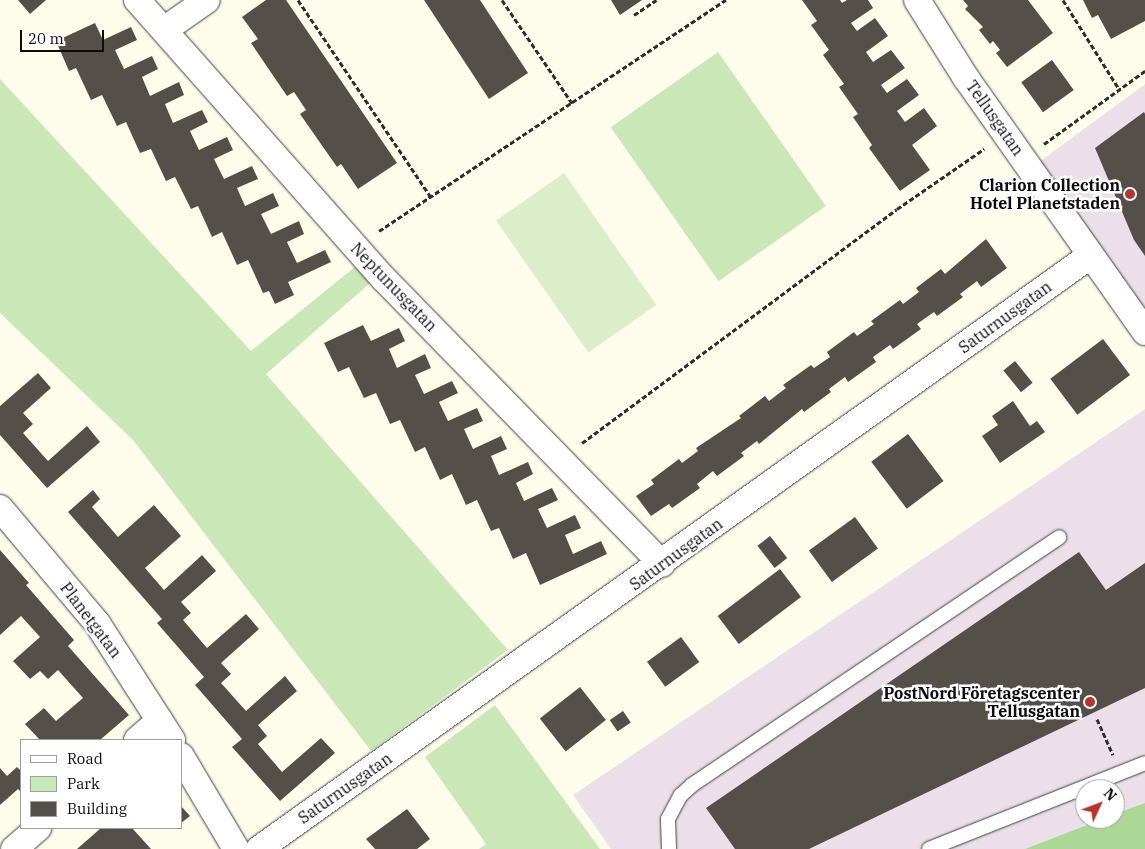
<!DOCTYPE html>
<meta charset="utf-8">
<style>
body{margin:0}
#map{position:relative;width:1145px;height:849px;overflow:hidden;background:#fefdec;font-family:"IBM Plex Serif",serif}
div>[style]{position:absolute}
.industrial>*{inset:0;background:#ebe0ea}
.green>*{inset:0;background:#cae7b7;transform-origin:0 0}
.forest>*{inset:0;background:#acd797}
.pitch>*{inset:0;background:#dceec9;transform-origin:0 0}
.building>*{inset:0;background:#544f49;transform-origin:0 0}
.path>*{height:3px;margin-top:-1.5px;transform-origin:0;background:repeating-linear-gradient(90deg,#2e2e2e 0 5px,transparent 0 7.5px)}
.roads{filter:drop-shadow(0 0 1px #3f3f3f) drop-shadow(0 0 1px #3f3f3f)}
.lane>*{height:14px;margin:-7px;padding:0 7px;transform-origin:7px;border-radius:7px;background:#fff}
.street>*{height:26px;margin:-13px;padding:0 13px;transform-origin:13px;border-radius:13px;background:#fff}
.dots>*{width:14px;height:14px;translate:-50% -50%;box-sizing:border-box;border:2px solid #fff;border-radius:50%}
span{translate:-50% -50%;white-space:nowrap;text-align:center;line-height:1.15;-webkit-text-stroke:5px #fff;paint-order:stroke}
.street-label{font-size:16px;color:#0c0c0c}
.poi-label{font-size:16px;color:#0c0c0c;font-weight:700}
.right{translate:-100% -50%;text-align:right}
.legend{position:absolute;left:20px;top:739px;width:162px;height:90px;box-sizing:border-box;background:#fff;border:1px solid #9e9e9e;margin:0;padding:6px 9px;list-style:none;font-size:15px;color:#0c0c0c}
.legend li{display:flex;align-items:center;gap:10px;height:25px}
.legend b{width:25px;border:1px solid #9e9e9e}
.north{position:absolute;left:1075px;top:779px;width:50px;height:50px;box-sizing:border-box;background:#fff;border:1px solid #9e9e9e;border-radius:50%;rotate:47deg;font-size:14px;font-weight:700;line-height:20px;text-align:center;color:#0c0c0c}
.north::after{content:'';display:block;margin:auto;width:18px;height:22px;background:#b6352a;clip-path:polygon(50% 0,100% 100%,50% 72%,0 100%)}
.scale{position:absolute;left:20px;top:30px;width:84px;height:22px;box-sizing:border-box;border:2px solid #0c0c0c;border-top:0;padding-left:6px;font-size:15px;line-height:18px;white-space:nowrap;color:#0c0c0c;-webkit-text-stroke:4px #fff;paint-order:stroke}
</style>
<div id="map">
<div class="industrial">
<div style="clip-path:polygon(1145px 84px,1145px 319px,1035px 165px)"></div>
<div style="clip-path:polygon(1145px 409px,1145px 806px,1115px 818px,1115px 789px,1085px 789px,1085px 819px,1112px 819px,1039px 849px,611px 849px,573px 795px)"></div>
</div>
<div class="green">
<div style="left:718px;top:52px;width:188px;height:131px;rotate:55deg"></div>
<div style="clip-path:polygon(0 79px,251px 351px,355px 267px,370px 283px,266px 374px,508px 650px,371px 751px,133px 440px,0 313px)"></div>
<div style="clip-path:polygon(495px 705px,600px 849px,479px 849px,486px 844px,425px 757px)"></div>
</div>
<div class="forest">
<div style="clip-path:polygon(1145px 803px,1145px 849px,1025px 849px,1103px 819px,1115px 819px,1115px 814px)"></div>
</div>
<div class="pitch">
<div style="left:564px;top:173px;width:161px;height:83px;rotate:55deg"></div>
</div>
<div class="building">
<div style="clip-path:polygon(18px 0,46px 0,30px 14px)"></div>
<div style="clip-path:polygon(266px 0,286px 0,397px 163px,358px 189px,341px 164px,337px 167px,300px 114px,306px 110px,294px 92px,287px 96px,251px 43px,258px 39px,242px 17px)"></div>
<div style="clip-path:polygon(424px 0,480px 0,528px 73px,489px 99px)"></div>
<div style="clip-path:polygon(611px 0,642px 0,620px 15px)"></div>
<div style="clip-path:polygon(802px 0,840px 0,842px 3px,847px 0,868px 0,873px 8px,851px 23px,857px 31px,875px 18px,888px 36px,866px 52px,873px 62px,891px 50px,905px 68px,881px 85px,887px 93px,907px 79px,919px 95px,897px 111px,905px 122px,924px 108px,937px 126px,912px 145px,930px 170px,900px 191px,869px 148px,872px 145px,853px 117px,858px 114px,839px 87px,844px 84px,823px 55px,829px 50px,811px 25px,817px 21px)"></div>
<div style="clip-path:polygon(963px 0,1028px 0,1053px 33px,1007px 67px,996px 53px,1000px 50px,993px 41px,990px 44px,979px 30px,983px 27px,965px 9px,968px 6px)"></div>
<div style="clip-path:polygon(1083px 0,1145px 0,1145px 21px,1111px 39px,1098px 15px,1092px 18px)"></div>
<div style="clip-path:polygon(95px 23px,103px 40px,131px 27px,137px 40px,115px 50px,124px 69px,152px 56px,158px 69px,142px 77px,150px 96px,179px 82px,184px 95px,165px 104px,173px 123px,202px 110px,208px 122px,190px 131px,199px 150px,227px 137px,233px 150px,214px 159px,224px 179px,252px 166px,258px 179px,237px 188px,245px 206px,273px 193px,279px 206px,261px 214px,271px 234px,299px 221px,304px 234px,287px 242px,297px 263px,325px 250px,331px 262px,288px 282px,294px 295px,275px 304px,269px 291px,263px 293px,248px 260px,237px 265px,222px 232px,212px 237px,198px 206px,191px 209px,175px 177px,166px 181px,151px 149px,140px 153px,126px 122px,117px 126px,102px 95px,91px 100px,76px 68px,69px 71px,56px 41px)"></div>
<div style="left:1052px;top:60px;width:37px;height:38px;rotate:54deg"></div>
<div style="clip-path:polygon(1144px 112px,1145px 114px,1145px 256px,1134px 240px,1095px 148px)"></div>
<div style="clip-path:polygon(986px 239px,1007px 268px,981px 287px,977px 281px,960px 294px,963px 297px,937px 316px,934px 312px,917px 324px,921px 329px,893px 349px,890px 345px,873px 357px,876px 362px,848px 382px,845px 377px,829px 389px,831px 392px,804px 412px,802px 409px,759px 444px,757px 441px,741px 453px,744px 456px,717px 476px,713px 471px,697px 484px,700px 488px,672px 508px,669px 504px,651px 516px,636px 496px,654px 484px,651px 480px,679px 459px,682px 463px,698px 451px,696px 448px,741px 418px,739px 416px,765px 396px,769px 401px,786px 388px,783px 385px,811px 365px,814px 368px,830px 357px,827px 352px,854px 332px,857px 336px,874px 324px,871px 321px,900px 300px,903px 304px,919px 292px,916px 288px,941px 269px,945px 274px)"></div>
<div style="clip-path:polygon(363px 325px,371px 341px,399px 328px,405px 341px,389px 349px,397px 368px,425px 354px,431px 368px,415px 375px,424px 394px,452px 381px,458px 393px,439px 402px,448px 421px,477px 408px,483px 421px,464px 429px,473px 449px,501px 436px,507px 449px,491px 456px,499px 475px,528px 462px,533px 474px,516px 483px,524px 501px,552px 488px,558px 500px,538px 509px,547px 528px,575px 515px,581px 528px,565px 535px,573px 554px,601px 541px,607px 554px,540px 585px,526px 553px,513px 559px,499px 528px,491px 531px,477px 500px,466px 505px,452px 474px,440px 480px,425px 447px,415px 452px,400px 420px,390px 424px,376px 393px,364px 398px,349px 367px,338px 372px,324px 343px)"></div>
<div style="left:1103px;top:339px;width:45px;height:66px;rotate:53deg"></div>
<div style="left:1015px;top:361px;width:28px;height:15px;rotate:51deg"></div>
<div style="clip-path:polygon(38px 373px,51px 388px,23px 413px,33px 424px,23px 433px,48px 461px,87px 426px,100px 442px,47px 488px,0 435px,0 406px)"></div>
<div style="clip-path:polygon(1013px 401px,1030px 426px,1037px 421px,1045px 432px,1000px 463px,982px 436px,998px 425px,992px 416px)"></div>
<div style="left:908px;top:434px;width:59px;height:46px;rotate:53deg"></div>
<div style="clip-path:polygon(93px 490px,100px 499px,92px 507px,118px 537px,154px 505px,181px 536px,145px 568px,164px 590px,202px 555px,216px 571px,181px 602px,191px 613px,183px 620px,207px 648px,246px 614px,259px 629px,221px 663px,231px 674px,221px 683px,246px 711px,285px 676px,297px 691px,258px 725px,267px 736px,258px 744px,282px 772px,321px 738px,335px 753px,280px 801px,232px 747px,242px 739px,195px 685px,204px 677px,157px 623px,162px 619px,68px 512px)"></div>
<div style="left:855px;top:517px;width:39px;height:57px;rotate:54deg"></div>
<div style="left:770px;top:536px;width:28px;height:16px;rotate:52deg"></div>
<div style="clip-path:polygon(0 550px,29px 583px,26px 585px,74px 640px,68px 646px,129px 715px,100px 740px,40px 740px,25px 724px,44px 708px,56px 721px,83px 698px,58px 670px,48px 679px,40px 671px,30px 679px,13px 661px,40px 637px,21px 616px,0 635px)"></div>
<div style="clip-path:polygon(1079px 552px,1106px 590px,1145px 563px,1145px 688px,809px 849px,735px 849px,706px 808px)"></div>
<div style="left:780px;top:569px;width:35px;height:78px;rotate:53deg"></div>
<div style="left:681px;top:637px;width:31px;height:42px;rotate:54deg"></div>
<div style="left:580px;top:687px;width:42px;height:51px;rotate:52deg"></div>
<div style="left:623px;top:711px;width:14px;height:16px;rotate:56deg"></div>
<div style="clip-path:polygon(17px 767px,21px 771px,21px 792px,18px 789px,0 805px,0 768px,7px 776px)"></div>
<div style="clip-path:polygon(181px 806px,190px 816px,181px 823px)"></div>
<div style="clip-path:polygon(407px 809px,430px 839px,417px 849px,375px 849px,366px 839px)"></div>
<div style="clip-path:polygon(101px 828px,132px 828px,151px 849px,77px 849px)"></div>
</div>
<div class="path">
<div style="left:298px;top:0;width:238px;rotate:56deg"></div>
<div style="left:502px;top:0;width:125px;rotate:55.8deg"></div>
<div style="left:1063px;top:0;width:105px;rotate:57.8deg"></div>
<div style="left:634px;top:15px;width:27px;rotate:-34deg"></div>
<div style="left:1044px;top:144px;width:125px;rotate:-35.9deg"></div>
<div style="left:379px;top:231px;width:417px;rotate:-33.7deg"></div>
<div style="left:582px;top:443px;width:392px;rotate:-36.6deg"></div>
<div style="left:897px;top:209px;width:106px;rotate:-34.6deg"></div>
<div style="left:1097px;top:719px;width:39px;rotate:66deg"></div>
</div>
<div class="roads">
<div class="lane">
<div style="left:669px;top:849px;width:30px;rotate:-92deg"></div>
<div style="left:668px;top:819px;width:27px;rotate:-62deg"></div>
<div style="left:681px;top:795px;width:15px;rotate:-42deg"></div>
<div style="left:692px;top:785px;width:443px;rotate:-34deg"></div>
<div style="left:929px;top:849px;width:232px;rotate:-21.7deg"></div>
</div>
<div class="street">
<div style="left:137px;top:0;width:373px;rotate:48.5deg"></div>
<div style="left:384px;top:279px;width:398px;rotate:45.7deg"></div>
<div style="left:917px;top:0;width:92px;rotate:57.9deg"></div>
<div style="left:966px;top:78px;width:311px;rotate:54.8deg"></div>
<div style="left:164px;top:30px;width:52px;rotate:-34.9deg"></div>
<div style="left:0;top:508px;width:150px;rotate:49.9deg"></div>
<div style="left:97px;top:623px;width:139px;rotate:57.3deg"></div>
<div style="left:137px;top:740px;width:30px;rotate:-41deg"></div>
<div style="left:181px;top:756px;width:108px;rotate:59.4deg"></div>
<div style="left:14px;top:849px;width:32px;rotate:-41deg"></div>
<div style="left:259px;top:849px;width:1022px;rotate:-35.52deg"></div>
</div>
</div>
<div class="dots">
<div style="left:1130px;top:194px;background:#b6352a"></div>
<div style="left:1090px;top:702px;background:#b6352a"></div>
</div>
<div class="street-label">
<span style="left:995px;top:118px;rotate:55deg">Tellusgatan</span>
<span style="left:394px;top:287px;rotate:46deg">Neptunusgatan</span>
<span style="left:1005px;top:317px;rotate:-36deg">Saturnusgatan</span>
<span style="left:676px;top:554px;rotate:-36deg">Saturnusgatan</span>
<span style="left:91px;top:620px;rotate:53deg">Planetgatan</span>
<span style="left:345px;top:788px;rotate:-35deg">Saturnusgatan</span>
</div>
<div class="poi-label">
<span class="right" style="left:1120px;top:194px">Clarion Collection<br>Hotel Planetstaden</span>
<span class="right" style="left:1080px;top:702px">PostNord Företagscenter<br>Tellusgatan</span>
</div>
<ul class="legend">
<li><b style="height:6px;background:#fff"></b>Road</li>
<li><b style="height:14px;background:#cae7b7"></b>Park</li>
<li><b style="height:14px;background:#544f49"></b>Building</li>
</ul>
<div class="north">N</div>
<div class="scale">20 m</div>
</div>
